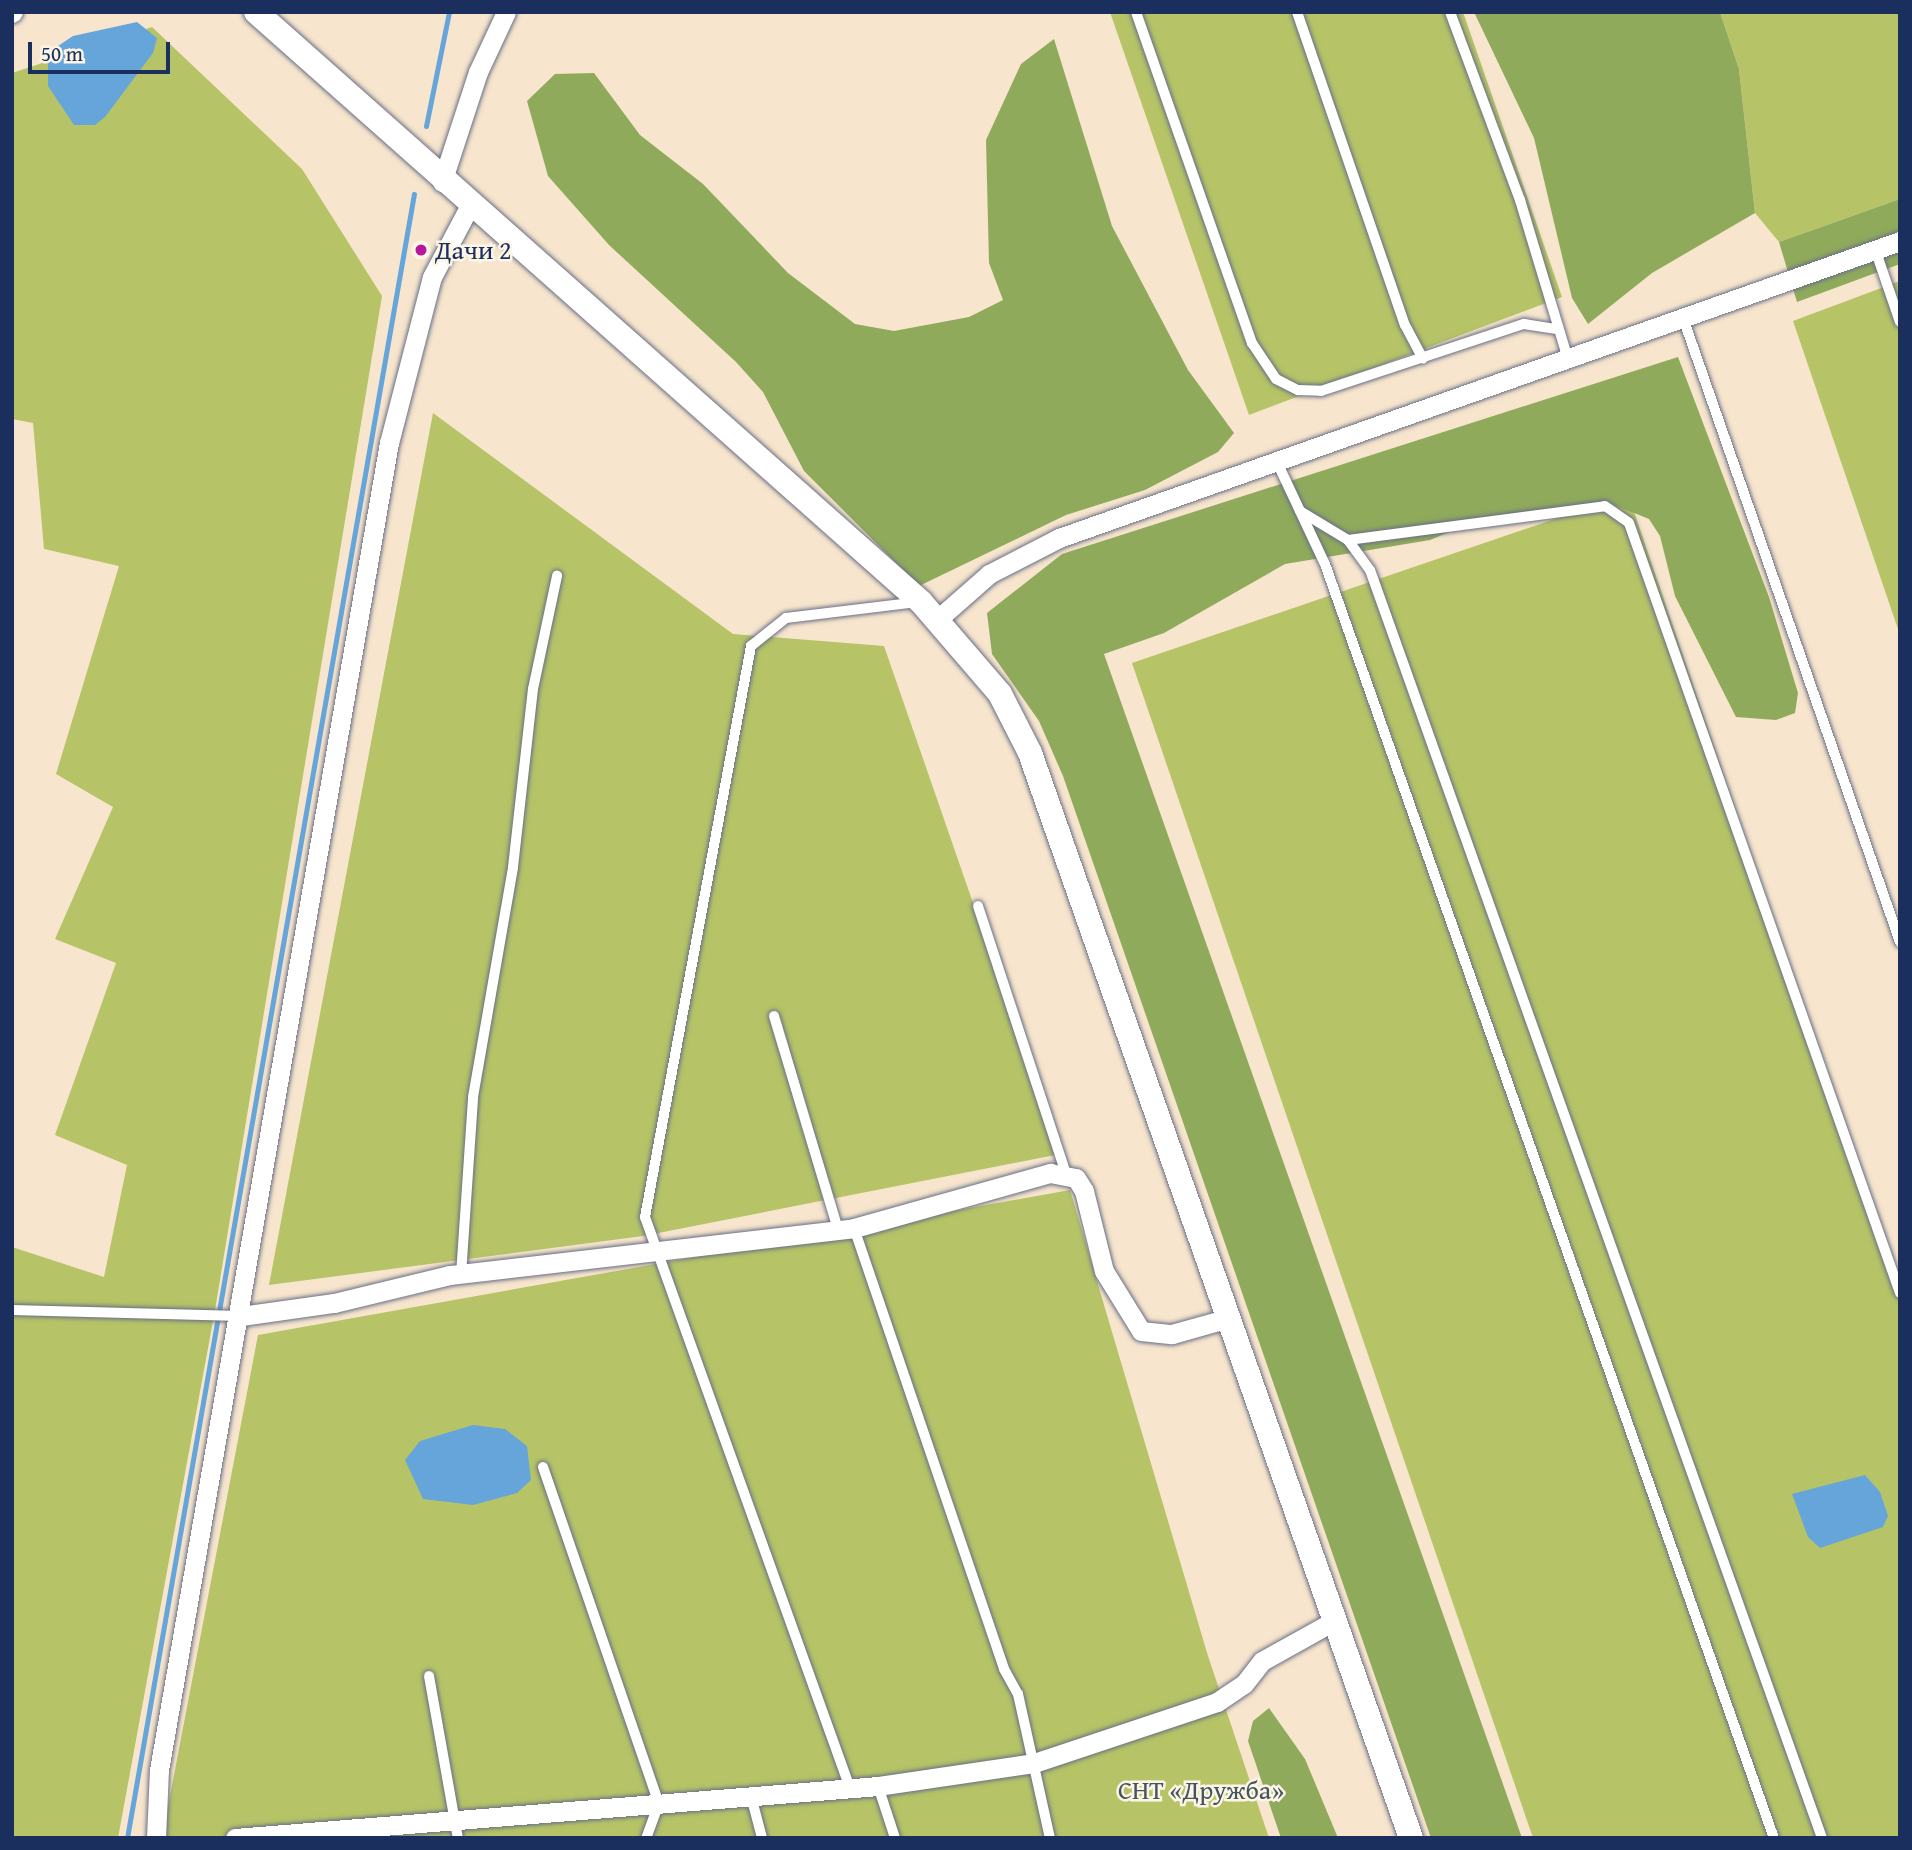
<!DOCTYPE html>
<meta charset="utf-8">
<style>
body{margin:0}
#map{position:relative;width:1912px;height:1850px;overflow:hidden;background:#f7e5cd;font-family:"Gentium Book Plus",serif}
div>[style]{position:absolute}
.green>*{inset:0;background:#b6c467}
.forest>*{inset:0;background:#90aa5c}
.water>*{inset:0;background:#66a5d9}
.stream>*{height:5px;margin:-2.5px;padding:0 2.5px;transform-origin:2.5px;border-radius:2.5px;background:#66a5d9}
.roads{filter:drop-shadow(0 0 2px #686f85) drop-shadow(0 0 2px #686f85)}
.service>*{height:10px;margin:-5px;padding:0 5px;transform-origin:5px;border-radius:5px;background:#fff}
.minor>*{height:19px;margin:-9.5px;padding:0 9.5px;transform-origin:9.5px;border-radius:9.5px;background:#fff}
.tertiary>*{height:24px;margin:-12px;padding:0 12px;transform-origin:12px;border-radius:12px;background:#fff}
.dots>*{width:19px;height:19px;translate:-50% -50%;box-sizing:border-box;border:4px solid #fcf5e5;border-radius:50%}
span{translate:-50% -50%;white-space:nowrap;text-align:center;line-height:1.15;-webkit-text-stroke:5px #fcf5e5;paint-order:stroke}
.poi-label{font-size:26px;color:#1b2f5e}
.left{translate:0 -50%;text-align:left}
.park-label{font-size:26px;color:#425460}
.frame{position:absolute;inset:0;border:14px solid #1b2f5e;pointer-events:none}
.scale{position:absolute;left:28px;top:42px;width:142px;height:32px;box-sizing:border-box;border:4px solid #1b2f5e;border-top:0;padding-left:9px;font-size:21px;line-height:24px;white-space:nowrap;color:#1b2f5e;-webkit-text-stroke:5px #fcf5e5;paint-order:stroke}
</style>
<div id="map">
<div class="green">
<div style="clip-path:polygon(1110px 12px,1463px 12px,1562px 297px,1249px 415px)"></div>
<div style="clip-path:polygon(1720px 12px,1900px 12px,1900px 199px,1779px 242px,1755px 213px,1739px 69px)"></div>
<div style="clip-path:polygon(152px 27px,302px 169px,382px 296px,215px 1310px,118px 1838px,12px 1838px,12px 1247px,104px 1277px,127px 1165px,55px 1135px,116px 963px,55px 939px,113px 807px,56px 774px,119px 566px,44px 549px,33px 423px,12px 419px,12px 73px)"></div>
<div style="clip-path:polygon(1900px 281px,1900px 635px,1793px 321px)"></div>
<div style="clip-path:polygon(433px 413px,733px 634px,884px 646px,1060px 1154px,643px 1236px,269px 1285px)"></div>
<div style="clip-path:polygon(1628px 494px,1900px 1292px,1900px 1838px,1533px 1838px,1132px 663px)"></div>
<div style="clip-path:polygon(1070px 1190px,1208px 1656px,1269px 1838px,162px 1838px,258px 1335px)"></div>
</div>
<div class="forest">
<div style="clip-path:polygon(1474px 12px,1720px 12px,1739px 69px,1755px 213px,1652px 273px,1588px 324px,1572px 298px,1534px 138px)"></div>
<div style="clip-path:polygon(1054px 39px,1112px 226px,1188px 370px,1234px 433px,1218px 452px,1145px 490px,1066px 515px,919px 586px,804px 471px,763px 392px,736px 362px,609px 245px,548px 176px,527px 101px,555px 74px,594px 73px,640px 135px,703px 184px,788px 273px,855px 324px,894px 331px,969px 317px,1003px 300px,989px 263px,986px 140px,1021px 64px)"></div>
<div style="clip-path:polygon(1900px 199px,1900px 264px,1797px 302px,1779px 242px)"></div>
<div style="clip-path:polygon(1678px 357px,1769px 597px,1798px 693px,1795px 713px,1776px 720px,1736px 717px,1675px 596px,1660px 536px,1649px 519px,1612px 504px,1485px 517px,1430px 540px,1285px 564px,1164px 633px,1104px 654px,1522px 1838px,1431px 1838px,1063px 776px,1039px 721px,992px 654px,987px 613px,1062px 554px)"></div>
<div style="clip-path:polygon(1269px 1708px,1305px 1759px,1338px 1838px,1281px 1838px,1248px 1741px,1253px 1721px)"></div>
</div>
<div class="water">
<div style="clip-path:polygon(137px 22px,157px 38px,153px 53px,105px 117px,95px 125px,74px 125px,48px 86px,48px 61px,55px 48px,73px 36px)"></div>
<div style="clip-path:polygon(473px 1425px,505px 1429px,527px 1446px,531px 1480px,517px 1493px,473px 1505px,423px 1499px,405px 1460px,420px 1441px)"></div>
<div style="clip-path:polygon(1865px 1475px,1880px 1492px,1888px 1516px,1883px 1527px,1820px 1548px,1808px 1537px,1792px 1494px)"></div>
</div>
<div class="stream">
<div style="left:426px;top:126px;width:116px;rotate:-78.6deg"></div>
<div style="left:127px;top:1838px;width:1669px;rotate:-80.1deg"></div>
</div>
<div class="roads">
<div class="service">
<div style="left:1136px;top:12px;width:351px;rotate:70.7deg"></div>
<div style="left:1252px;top:343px;width:43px;rotate:56.3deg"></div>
<div style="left:1276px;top:379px;width:25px;rotate:27deg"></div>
<div style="left:1298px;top:390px;width:23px;rotate:2deg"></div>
<div style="left:1321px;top:391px;width:214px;rotate:-18.3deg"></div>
<div style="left:1524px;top:324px;width:33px;rotate:9deg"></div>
<div style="left:1297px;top:12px;width:331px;rotate:71deg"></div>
<div style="left:1405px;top:325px;width:38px;rotate:62deg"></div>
<div style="left:1450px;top:12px;width:201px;rotate:69.6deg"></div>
<div style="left:1520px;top:200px;width:163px;rotate:73.2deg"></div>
<div style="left:1875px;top:249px;width:77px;rotate:71.1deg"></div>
<div style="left:1682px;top:315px;width:664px;rotate:70.83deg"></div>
<div style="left:1276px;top:460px;width:115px;rotate:64.8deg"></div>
<div style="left:1325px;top:564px;width:1351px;rotate:70.59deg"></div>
<div style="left:1300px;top:511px;width:56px;rotate:31.1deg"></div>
<div style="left:1348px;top:540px;width:259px;rotate:-7.5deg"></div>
<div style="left:1605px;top:506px;width:29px;rotate:35deg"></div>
<div style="left:1629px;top:523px;width:816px;rotate:70.61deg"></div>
<div style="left:1348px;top:540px;width:37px;rotate:54deg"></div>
<div style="left:1370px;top:570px;width:1346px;rotate:70.38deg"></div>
<div style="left:978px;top:906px;width:281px;rotate:71.8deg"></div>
<div style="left:774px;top:1016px;width:223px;rotate:73.3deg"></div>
<div style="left:854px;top:1228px;width:466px;rotate:71.2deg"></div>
<div style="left:1004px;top:1669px;width:29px;rotate:61deg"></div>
<div style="left:1018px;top:1694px;width:148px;rotate:77.5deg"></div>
<div style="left:461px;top:1275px;width:178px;rotate:-86.1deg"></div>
<div style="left:473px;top:1097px;width:233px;rotate:-80.1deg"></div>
<div style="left:513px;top:867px;width:179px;rotate:-83.6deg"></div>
<div style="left:533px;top:689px;width:116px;rotate:-78deg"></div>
<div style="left:12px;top:1310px;width:229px;rotate:1.5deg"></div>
<div style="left:543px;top:1467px;width:355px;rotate:71deg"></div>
<div style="left:659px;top:1803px;width:37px;rotate:110deg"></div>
<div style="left:429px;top:1676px;width:165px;rotate:79.9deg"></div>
<div style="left:878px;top:1786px;width:55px;rotate:71.9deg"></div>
<div style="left:850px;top:1788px;width:607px;rotate:-109.75deg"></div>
<div style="left:645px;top:1217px;width:581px;rotate:-79.48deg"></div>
<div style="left:751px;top:646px;width:45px;rotate:-38.7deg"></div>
<div style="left:786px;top:618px;width:134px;rotate:-6.9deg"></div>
<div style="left:751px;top:1796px;width:43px;rotate:75.3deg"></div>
</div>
<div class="minor">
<div style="left:12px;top:13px;width:1px;rotate:-45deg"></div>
<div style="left:442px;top:182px;width:116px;rotate:-71.9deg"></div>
<div style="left:478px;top:72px;width:66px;rotate:-65deg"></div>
<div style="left:938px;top:619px;width:68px;rotate:-41.4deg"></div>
<div style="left:989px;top:574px;width:79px;rotate:-27.2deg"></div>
<div style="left:1059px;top:538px;width:892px;rotate:-19.45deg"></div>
<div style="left:241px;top:1316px;width:94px;rotate:-8deg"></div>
<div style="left:334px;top:1303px;width:119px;rotate:-13.6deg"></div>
<div style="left:450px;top:1275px;width:407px;rotate:-6.6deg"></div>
<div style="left:854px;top:1228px;width:204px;rotate:-15.7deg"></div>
<div style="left:1050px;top:1173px;width:26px;rotate:11deg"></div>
<div style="left:1076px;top:1178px;width:15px;rotate:58deg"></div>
<div style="left:1084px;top:1191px;width:82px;rotate:76deg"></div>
<div style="left:1104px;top:1271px;width:70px;rotate:58.3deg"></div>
<div style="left:1141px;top:1331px;width:31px;rotate:6deg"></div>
<div style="left:1172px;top:1334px;width:55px;rotate:-15.8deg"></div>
<div style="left:156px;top:1838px;width:68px;rotate:-87.5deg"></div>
<div style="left:159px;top:1770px;width:1347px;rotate:-80.17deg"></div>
<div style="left:389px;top:443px;width:171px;rotate:-75.5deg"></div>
<div style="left:432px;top:277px;width:79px;rotate:-62.1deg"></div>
<div style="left:235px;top:1838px;width:645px;rotate:-4.62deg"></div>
<div style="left:878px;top:1786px;width:158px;rotate:-8.4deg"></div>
<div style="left:1034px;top:1763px;width:193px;rotate:-18.4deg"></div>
<div style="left:1217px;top:1702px;width:32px;rotate:-34deg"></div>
<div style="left:1244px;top:1684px;width:29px;rotate:-52deg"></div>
<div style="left:1262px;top:1661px;width:82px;rotate:-29.1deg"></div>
</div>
<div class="tertiary">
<div style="left:256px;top:12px;width:889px;rotate:41.58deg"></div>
<div style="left:921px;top:602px;width:121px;rotate:49.3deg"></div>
<div style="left:1000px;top:694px;width:66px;rotate:63deg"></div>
<div style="left:1030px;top:753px;width:1150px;rotate:70.65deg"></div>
</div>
</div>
<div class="dots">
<div style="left:421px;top:250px;background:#b5179e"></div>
</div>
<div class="poi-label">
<span class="left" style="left:435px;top:250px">Дачи 2</span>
</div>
<div class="park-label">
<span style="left:1201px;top:1790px">СНТ «Дружба»</span>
</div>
<div class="frame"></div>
<div class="scale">50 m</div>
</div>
